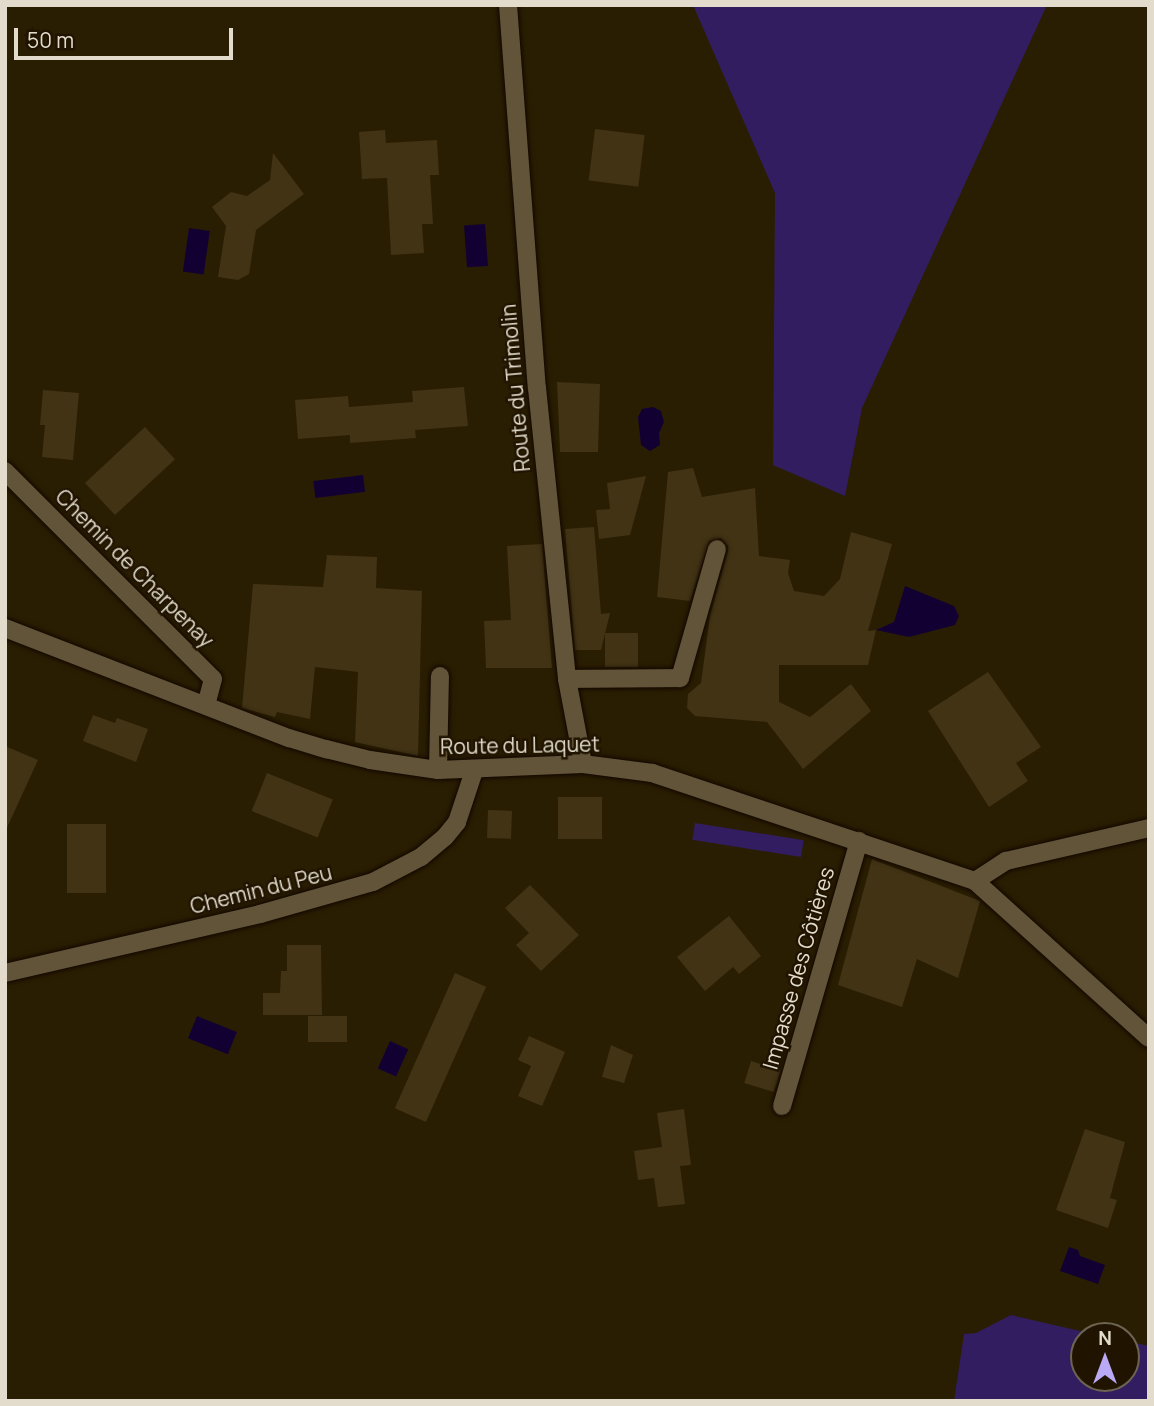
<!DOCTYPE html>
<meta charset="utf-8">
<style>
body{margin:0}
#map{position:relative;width:1154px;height:1406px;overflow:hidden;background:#2a1e02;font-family:Manrope,sans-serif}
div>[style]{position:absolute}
.green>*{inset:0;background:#321d60;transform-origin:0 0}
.water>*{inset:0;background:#130033;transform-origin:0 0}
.building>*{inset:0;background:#413314;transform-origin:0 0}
.roads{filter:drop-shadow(0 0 2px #120700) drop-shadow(0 0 2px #120700)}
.street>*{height:18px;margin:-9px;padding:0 9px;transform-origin:9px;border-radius:9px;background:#625438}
.secondary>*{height:18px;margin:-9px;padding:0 9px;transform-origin:9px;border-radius:9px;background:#625438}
span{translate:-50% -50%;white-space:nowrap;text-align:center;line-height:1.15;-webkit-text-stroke:5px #201400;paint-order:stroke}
.street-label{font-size:21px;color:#e3dccc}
.frame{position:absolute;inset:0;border:7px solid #e3dccc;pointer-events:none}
.north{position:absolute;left:1070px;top:1322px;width:70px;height:70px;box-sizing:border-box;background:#201400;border:2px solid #6e6452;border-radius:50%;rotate:0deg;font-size:19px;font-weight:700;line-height:28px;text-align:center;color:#e3dccc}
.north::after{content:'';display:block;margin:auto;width:24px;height:32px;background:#baaaf6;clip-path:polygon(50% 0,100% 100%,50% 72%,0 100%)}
.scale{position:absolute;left:14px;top:28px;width:219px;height:32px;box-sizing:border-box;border:4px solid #e3dccc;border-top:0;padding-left:9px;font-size:21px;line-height:24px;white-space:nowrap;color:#e3dccc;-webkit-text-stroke:5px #201400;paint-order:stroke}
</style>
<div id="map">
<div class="green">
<div style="clip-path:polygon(693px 5px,1047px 5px,862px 408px,845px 496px,773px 465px,775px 193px)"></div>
<div style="left:695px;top:823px;width:110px;height:17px;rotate:9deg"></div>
<div style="clip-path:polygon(1011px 1315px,1102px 1336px,1084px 1336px,1084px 1378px,1126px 1378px,1126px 1341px,1149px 1346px,1149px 1401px,954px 1401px,964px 1334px,976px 1333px)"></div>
</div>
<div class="water">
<div style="left:485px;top:224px;width:42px;height:21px;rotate:86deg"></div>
<div style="left:189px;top:228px;width:21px;height:44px;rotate:8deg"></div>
<div style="clip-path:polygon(653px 407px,661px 411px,664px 422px,659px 433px,660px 445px,650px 451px,641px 445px,638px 417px,642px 409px)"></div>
<div style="left:363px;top:475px;width:17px;height:50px;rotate:83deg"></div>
<div style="clip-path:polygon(905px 586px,954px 606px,959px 616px,955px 625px,909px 637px,876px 630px,894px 622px)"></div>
<div style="left:197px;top:1016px;width:43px;height:24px;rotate:22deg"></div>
<div style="left:390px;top:1041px;width:20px;height:30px;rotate:24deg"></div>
<div style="clip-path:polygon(1069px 1247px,1078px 1250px,1080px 1256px,1105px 1265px,1098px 1284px,1060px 1271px)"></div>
</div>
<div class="building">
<div style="left:595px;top:129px;width:50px;height:52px;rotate:7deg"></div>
<div style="clip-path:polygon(385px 130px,386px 143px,437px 140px,439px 175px,430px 175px,433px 224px,422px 224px,424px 253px,391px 255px,387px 178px,362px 179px,359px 132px)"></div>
<div style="clip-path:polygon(273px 153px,304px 194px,256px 230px,249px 274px,238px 280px,218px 277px,226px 226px,212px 207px,231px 192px,247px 196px,270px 180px)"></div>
<div style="clip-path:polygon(557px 382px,600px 384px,598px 452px,560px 452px)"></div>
<div style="clip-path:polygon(464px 387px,468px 426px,415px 430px,416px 438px,350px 443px,350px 435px,298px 439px,295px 400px,348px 396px,349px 407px,413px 402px,412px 391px)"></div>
<div style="clip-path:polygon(43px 390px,79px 393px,73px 460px,42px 457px,45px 425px,40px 425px)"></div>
<div style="left:145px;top:427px;width:44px;height:82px;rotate:47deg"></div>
<div style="clip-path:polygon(693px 468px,702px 497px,755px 488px,759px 556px,790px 560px,788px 573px,794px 591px,824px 596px,840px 579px,851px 532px,892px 544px,868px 631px,876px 630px,868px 665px,779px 665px,779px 702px,810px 717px,851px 684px,871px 711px,803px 769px,767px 722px,695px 716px,687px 708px,688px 694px,701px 683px,710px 616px,728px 551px,728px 546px,721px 538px,709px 541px,690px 601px,657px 597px,668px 472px)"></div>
<div style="clip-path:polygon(646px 476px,630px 535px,599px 539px,596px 510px,610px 509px,607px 483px)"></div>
<div style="clip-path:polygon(594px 527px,601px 614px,610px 613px,601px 650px,575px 650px,565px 529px)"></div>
<div style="clip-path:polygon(542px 544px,552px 668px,486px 668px,484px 621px,511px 620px,507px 546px)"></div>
<div style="clip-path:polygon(327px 555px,377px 557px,376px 588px,422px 591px,418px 756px,355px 742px,358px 672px,315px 667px,310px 719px,277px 712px,275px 717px,242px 708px,253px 584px,323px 587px)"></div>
<div style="left:638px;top:633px;width:34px;height:33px;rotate:90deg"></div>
<div style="clip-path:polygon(988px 672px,1041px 747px,1016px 763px,1028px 781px,989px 807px,928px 711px)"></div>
<div style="clip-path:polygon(93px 715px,115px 723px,117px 718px,148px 729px,136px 762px,83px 741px)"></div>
<div style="clip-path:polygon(5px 746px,38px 760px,5px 832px)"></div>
<div style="left:267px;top:773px;width:71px;height:41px;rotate:22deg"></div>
<div style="left:558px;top:797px;width:44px;height:42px"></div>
<div style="left:488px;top:810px;width:24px;height:28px;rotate:2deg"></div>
<div style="left:67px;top:824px;width:39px;height:69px"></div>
<div style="clip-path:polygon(872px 859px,980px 901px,958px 978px,917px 959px,902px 1007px,838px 985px)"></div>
<div style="clip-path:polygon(530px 885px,579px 935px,541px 971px,516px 945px,529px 933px,505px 908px)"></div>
<div style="clip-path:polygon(729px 916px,761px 956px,739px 974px,733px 967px,705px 991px,677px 957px)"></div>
<div style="clip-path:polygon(287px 945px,321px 945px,322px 1015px,263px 1015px,263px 993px,280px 993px,281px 971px,287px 971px)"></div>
<div style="left:455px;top:973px;width:34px;height:148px;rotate:24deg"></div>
<div style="left:308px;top:1016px;width:39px;height:26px"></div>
<div style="clip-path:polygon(529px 1036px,565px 1052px,542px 1106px,518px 1096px,531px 1066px,518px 1060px)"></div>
<div style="clip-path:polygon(611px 1045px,633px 1055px,624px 1083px,602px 1077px)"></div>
<div style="left:751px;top:1061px;width:31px;height:23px;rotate:17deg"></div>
<div style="clip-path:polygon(684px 1109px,691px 1165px,680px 1166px,685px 1204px,658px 1207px,654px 1178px,638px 1180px,634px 1151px,662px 1147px,657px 1113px)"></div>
<div style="clip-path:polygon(1085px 1129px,1125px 1142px,1110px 1198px,1117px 1200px,1108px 1228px,1056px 1210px)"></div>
</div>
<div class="roads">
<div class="street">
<div style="left:508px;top:5px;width:384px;rotate:85.7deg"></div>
<div style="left:537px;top:388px;width:293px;rotate:84.1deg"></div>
<div style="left:567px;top:679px;width:86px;rotate:79.3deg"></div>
<div style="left:5px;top:471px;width:294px;rotate:45deg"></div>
<div style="left:213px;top:679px;width:27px;rotate:105deg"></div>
<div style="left:567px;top:679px;width:113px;rotate:-0.5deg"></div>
<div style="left:680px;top:678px;width:134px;rotate:-74deg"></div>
<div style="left:438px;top:770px;width:94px;rotate:-88.8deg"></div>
<div style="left:975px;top:881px;width:37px;rotate:-33deg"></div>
<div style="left:1006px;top:861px;width:147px;rotate:-13deg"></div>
<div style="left:5px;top:973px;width:262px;rotate:-13deg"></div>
<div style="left:260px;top:914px;width:117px;rotate:-15.8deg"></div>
<div style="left:373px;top:882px;width:54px;rotate:-27.5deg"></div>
<div style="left:421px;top:857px;width:31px;rotate:-40deg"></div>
<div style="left:445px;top:837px;width:19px;rotate:-51deg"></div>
<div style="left:457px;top:822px;width:54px;rotate:-71.6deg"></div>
<div style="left:782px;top:1106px;width:276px;rotate:-73.8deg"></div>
</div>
<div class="secondary">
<div style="left:5px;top:628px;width:305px;rotate:21.2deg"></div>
<div style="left:289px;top:738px;width:39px;rotate:17deg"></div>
<div style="left:326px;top:749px;width:45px;rotate:14deg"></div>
<div style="left:370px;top:760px;width:69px;rotate:8.4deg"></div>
<div style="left:438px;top:770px;width:145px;rotate:-2.4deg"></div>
<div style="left:583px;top:764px;width:70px;rotate:7.4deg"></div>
<div style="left:652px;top:773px;width:341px;rotate:18.5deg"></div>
<div style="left:975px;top:881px;width:234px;rotate:42.1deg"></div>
</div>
</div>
<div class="street-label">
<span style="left:515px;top:388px;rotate:-95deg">Route du Trimolin</span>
<span style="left:135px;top:568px;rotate:45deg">Chemin de Charpenay</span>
<span style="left:520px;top:745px;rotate:-1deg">Route du Laquet</span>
<span style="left:261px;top:889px;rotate:-14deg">Chemin du Peu</span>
<span style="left:798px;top:968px;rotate:-74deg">Impasse des Côtières</span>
</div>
<div class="frame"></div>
<div class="north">N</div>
<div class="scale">50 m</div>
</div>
